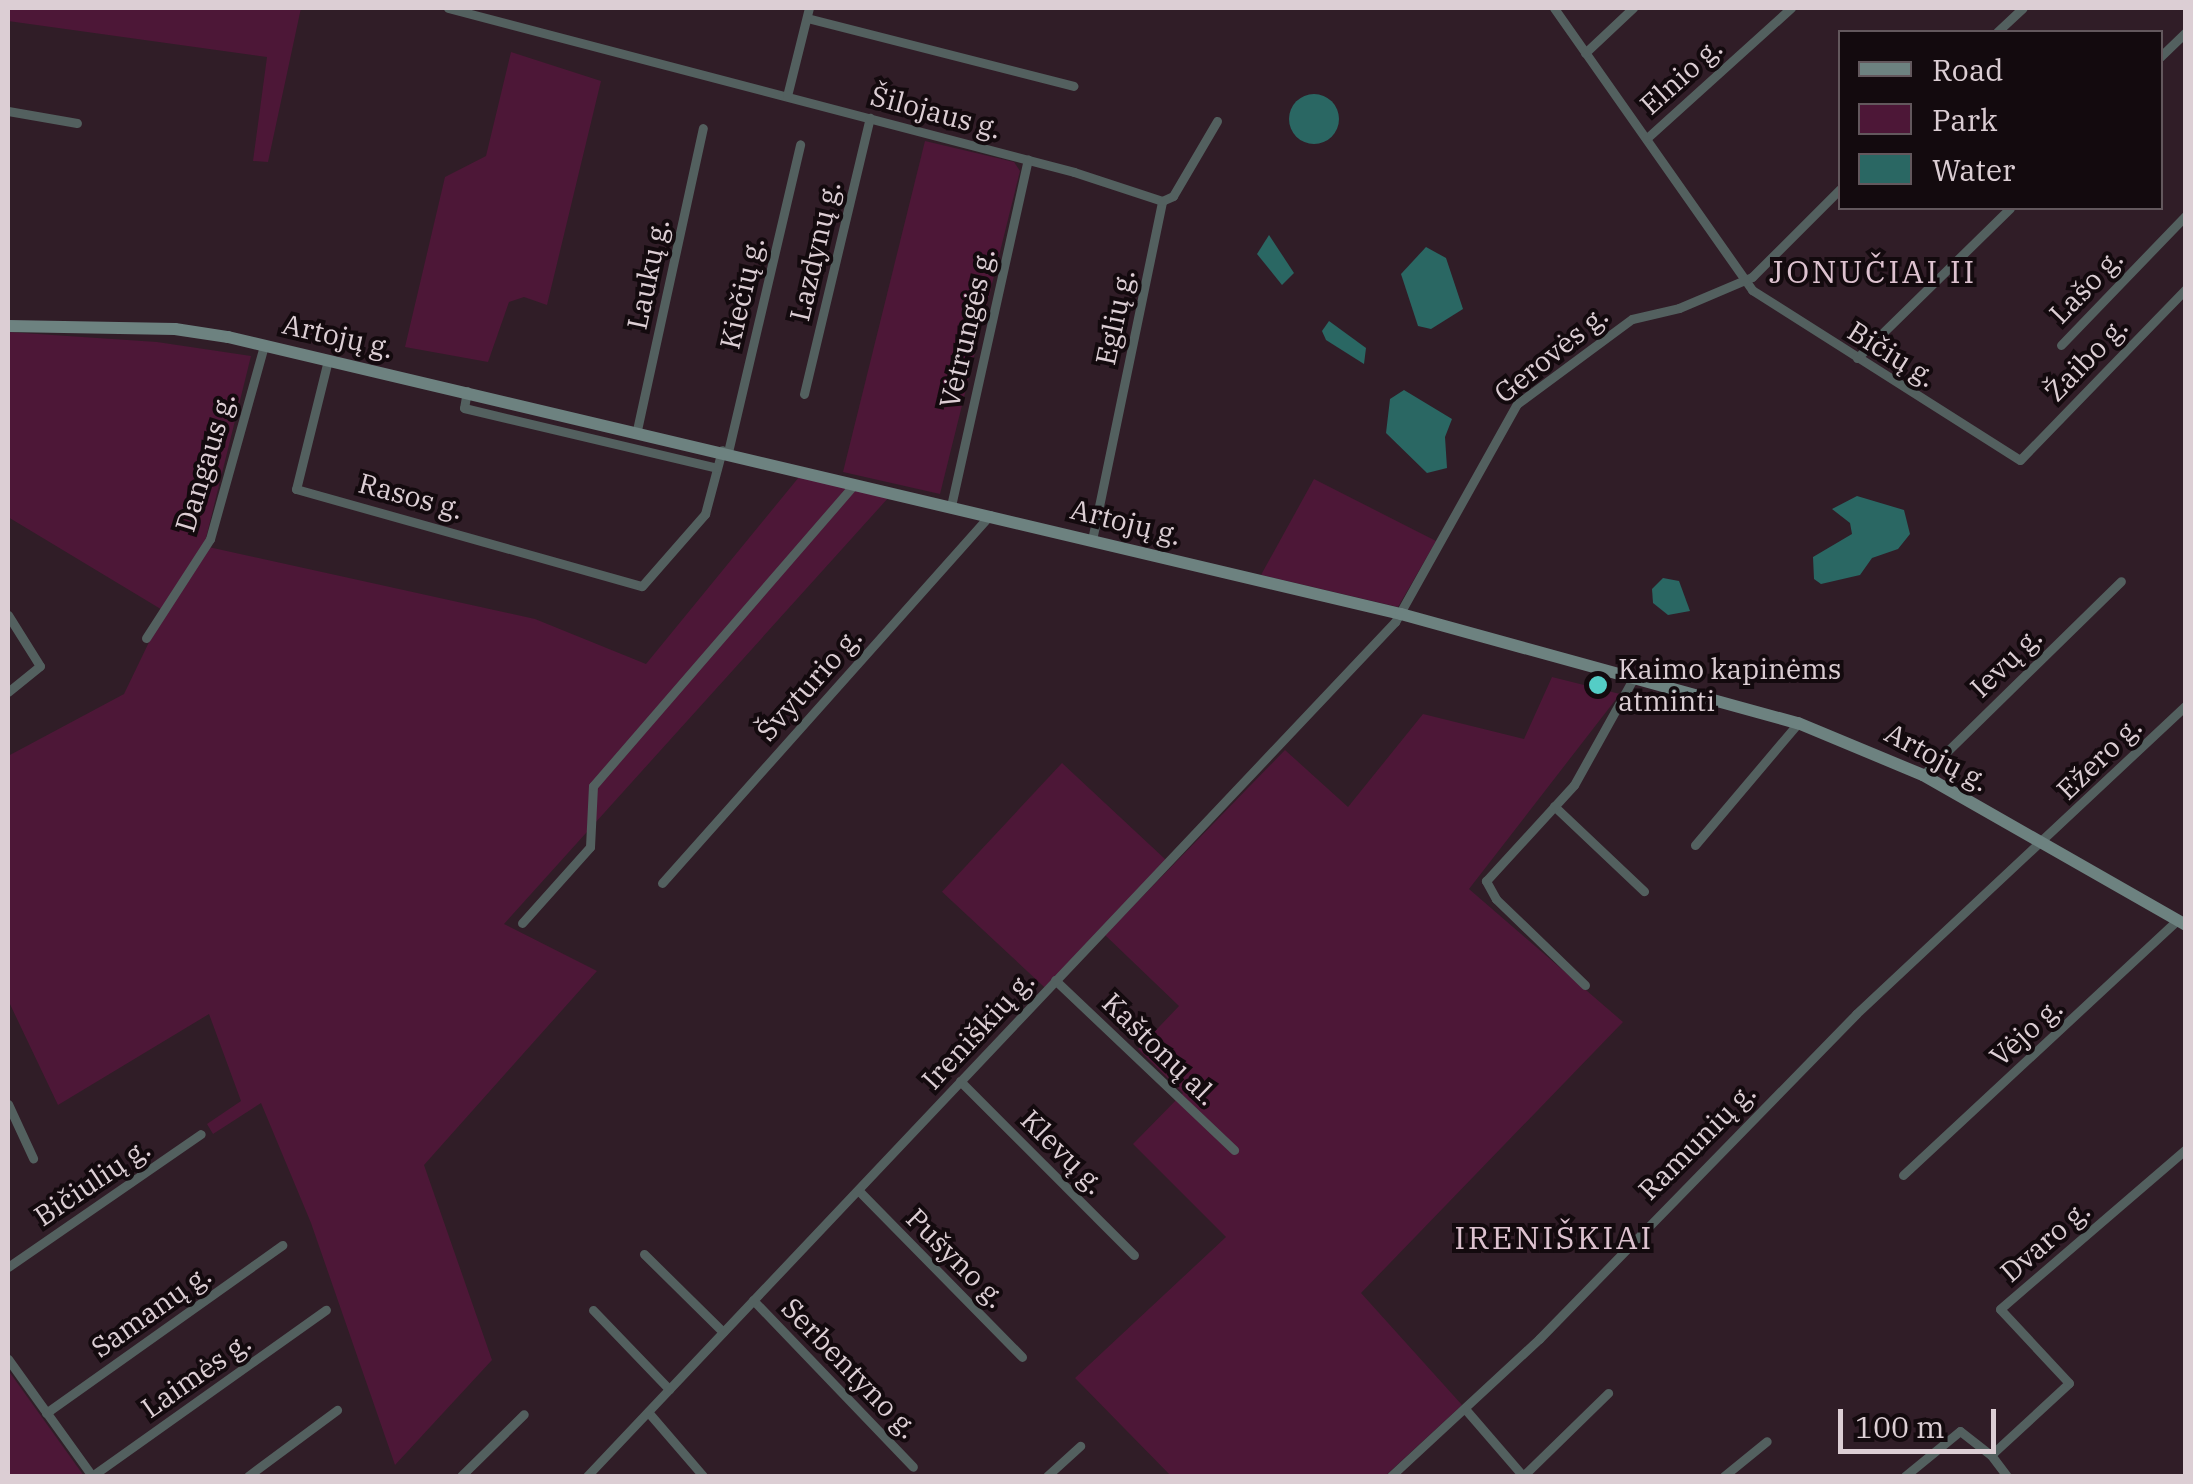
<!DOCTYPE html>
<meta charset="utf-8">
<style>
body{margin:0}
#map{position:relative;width:2193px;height:1484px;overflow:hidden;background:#301d27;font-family:"IBM Plex Serif",serif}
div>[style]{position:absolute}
.green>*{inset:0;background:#4d1737;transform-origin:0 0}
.water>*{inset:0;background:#2a6763}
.round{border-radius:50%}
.minor>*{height:9px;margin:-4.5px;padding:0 4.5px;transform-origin:4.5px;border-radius:4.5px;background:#53605f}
.secondary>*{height:12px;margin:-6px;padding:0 6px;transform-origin:6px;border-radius:6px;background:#6d8280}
.dots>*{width:28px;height:28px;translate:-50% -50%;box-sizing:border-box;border:5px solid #130a0e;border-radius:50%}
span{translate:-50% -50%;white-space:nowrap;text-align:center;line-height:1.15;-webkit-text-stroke:8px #130a0e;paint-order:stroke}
.street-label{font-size:28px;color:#dcced4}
.poi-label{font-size:28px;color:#dcced4}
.left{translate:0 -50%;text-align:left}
.quarter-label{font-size:32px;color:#ddc2cf;letter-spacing:2.5px}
.frame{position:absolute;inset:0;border:10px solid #dcced4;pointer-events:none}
.legend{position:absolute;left:1838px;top:30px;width:325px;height:180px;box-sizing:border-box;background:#130a0e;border:2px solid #63585d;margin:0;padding:12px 18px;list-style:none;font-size:30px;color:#dcced4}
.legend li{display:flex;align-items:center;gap:20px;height:50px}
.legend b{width:50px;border:2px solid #63585d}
.scale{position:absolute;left:1838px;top:1409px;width:158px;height:45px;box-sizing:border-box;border:5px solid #dcced4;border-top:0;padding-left:12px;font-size:30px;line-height:35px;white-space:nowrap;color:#dcced4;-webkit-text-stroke:8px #130a0e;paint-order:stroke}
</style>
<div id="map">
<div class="green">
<div style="clip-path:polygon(8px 8px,301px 8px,268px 162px,253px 161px,267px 57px,8px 21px)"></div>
<div style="clip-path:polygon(511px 52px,601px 81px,547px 305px,524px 297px,509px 302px,488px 362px,405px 347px,445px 177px,486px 156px)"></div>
<div style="clip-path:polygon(925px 141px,1014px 162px,1020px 171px,940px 494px,843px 472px)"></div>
<div style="clip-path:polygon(8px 332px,157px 342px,251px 356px,204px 546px,535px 619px,646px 664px,799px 477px,889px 497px,504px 924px,597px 971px,424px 1165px,492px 1360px,395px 1465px,311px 1223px,261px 1103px,213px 1134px,207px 1124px,241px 1101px,209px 1014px,58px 1105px,8px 1000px,8px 756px,124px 694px,164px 611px,8px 517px)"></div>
<div style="clip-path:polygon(1314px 479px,1436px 541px,1398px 607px,1261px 575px)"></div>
<div style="clip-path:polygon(1552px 677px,1620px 694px,1469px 889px,1623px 1022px,1361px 1293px,1462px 1405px,1385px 1476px,1171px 1476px,1075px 1378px,1226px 1237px,1133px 1144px,1183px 1093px,1138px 1049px,1179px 1006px,1105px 935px,1285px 750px,1348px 807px,1423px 714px,1524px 739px)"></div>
<div style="left:1062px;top:763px;width:143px;height:176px;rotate:43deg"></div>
<div style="clip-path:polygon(8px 1370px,84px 1476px,8px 1476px)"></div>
</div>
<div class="water">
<div class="round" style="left:1289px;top:94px;width:50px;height:50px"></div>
<div style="clip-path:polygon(1269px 235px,1294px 273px,1282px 285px,1257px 254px)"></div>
<div style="clip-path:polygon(1426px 247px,1446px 258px,1463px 309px,1431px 329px,1418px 326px,1401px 274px)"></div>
<div style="clip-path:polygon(1329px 321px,1366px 348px,1364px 364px,1326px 340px,1322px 331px)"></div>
<div style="clip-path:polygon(1404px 390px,1452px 419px,1445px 437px,1447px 468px,1427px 473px,1386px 433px,1390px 399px)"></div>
<div style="clip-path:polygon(1857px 496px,1904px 510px,1910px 534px,1898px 549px,1872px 558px,1860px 575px,1821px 584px,1814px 579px,1813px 557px,1852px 534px,1850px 523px,1832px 509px)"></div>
<div style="clip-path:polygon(1663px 578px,1679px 581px,1690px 611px,1668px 615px,1653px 603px,1652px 589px)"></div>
</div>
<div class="minor">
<div style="left:448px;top:8px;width:647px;rotate:14.68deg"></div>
<div style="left:1074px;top:172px;width:93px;rotate:18.2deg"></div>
<div style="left:1554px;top:8px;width:345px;rotate:54.9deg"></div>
<div style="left:1752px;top:290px;width:317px;rotate:32.4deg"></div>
<div style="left:2020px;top:460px;width:238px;rotate:-45.9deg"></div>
<div style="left:807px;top:18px;width:275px;rotate:14.3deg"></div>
<div style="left:1997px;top:32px;width:35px;rotate:-43deg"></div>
<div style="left:1585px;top:53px;width:66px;rotate:-43.2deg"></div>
<div style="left:2160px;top:57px;width:36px;rotate:-44deg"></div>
<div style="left:787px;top:96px;width:91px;rotate:-76deg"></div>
<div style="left:8px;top:111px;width:70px;rotate:9.9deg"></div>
<div style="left:1647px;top:138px;width:194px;rotate:-42.1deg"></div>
<div style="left:2061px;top:345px;width:180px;rotate:-46.1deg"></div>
<div style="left:1857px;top:358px;width:214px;rotate:-44.4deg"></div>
<div style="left:328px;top:360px;width:133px;rotate:103.9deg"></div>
<div style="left:296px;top:489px;width:359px;rotate:15.7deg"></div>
<div style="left:642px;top:586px;width:96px;rotate:-48.8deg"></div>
<div style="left:705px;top:514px;width:66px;rotate:-75.1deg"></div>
<div style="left:467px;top:391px;width:17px;rotate:100deg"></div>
<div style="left:464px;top:408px;width:260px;rotate:13.3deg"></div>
<div style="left:804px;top:394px;width:284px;rotate:-76.6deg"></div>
<div style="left:637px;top:430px;width:309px;rotate:-77.7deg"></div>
<div style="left:728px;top:452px;width:316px;rotate:-76.8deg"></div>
<div style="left:951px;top:506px;width:355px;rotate:-77.5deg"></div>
<div style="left:1092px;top:540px;width:346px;rotate:-78.3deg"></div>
<div style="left:1162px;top:201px;width:12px;rotate:-24deg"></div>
<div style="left:1173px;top:196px;width:87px;rotate:-59.6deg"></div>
<div style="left:8px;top:615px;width:60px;rotate:57.9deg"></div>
<div style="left:40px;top:666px;width:41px;rotate:140.9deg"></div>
<div style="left:146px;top:638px;width:118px;rotate:-57.1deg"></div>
<div style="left:210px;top:539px;width:201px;rotate:-74.4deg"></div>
<div style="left:1923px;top:775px;width:277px;rotate:-44.4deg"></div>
<div style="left:1554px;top:806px;width:124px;rotate:43.4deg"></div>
<div style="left:1695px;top:845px;width:160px;rotate:-49.8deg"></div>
<div style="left:662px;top:883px;width:493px;rotate:-48.3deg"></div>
<div style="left:522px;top:923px;width:102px;rotate:-48.2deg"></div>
<div style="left:590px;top:847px;width:61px;rotate:-87.2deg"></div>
<div style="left:593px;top:786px;width:400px;rotate:-49.1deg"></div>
<div style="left:1055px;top:980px;width:247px;rotate:43.5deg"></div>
<div style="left:1585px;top:985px;width:124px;rotate:-136deg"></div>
<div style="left:1496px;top:899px;width:21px;rotate:-119deg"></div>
<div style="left:1486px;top:881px;width:130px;rotate:-47.5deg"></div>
<div style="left:1574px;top:785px;width:121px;rotate:-60.9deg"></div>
<div style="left:960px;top:1081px;width:246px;rotate:45deg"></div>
<div style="left:8px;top:1104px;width:60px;rotate:65.2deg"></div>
<div style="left:1903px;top:1175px;width:374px;rotate:-42.9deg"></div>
<div style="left:858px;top:1190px;width:234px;rotate:45.5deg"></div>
<div style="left:644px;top:1254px;width:111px;rotate:44.6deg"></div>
<div style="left:8px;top:1267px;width:234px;rotate:-34.6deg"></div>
<div style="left:753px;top:1300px;width:231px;rotate:46.2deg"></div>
<div style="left:593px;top:1310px;width:110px;rotate:46.1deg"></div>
<div style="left:8px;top:1359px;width:144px;rotate:54.3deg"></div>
<div style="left:1466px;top:1410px;width:87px;rotate:49.2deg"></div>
<div style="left:648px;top:1412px;width:84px;rotate:49.3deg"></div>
<div style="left:46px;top:1413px;width:290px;rotate:-35.4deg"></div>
<div style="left:1991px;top:1455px;width:26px;rotate:53deg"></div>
<div style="left:92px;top:1476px;width:287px;rotate:-35.4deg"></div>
<div style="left:248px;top:1476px;width:111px;rotate:-36.6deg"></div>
<div style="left:461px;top:1476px;width:88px;rotate:-44.5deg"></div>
<div style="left:587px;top:1476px;width:1176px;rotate:-46.59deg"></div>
<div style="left:1395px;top:622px;width:250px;rotate:-60.8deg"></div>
<div style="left:1517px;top:404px;width:143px;rotate:-36.5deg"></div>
<div style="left:1632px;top:319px;width:48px;rotate:-13.2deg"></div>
<div style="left:1679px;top:308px;width:79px;rotate:-23deg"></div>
<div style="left:1752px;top:277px;width:124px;rotate:-45deg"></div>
<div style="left:1047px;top:1476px;width:45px;rotate:-42.3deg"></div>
<div style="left:1391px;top:1476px;width:202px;rotate:-42.8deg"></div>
<div style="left:1539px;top:1339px;width:454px;rotate:-45.7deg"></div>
<div style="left:1856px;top:1014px;width:452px;rotate:-43.1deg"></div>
<div style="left:1523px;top:1476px;width:119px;rotate:-44.3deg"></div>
<div style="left:1724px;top:1476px;width:55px;rotate:-39.1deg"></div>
<div style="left:1905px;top:1476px;width:71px;rotate:-39.3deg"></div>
<div style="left:1960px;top:1431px;width:39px;rotate:38deg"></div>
<div style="left:1991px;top:1455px;width:106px;rotate:-42.7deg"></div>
<div style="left:2069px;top:1383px;width:101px;rotate:-133deg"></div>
<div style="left:2000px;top:1309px;width:245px;rotate:-40.7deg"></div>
</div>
<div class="secondary">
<div style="left:8px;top:326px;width:167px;rotate:1deg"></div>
<div style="left:175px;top:329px;width:54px;rotate:8.6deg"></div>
<div style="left:228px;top:337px;width:1205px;rotate:13.29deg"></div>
<div style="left:1401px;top:614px;width:412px;rotate:15.4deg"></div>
<div style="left:1798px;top:723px;width:135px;rotate:22.6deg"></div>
<div style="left:1923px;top:775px;width:303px;rotate:29.7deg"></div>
</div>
<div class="dots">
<div style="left:1598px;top:685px;background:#54cdc6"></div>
</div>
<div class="street-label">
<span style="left:1681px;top:76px;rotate:-42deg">Elnio g.</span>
<span style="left:936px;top:112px;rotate:15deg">Šilojaus g.</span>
<span style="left:815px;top:251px;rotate:-77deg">Lazdynų g.</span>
<span style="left:648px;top:274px;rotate:-78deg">Laukų g.</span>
<span style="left:2086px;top:286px;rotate:-46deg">Lašo g.</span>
<span style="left:742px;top:293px;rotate:-77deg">Kiečių g.</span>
<span style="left:1115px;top:317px;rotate:-78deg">Eglių g.</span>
<span style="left:967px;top:328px;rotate:-77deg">Vėtrungės g.</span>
<span style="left:338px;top:336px;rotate:13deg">Artojų g.</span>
<span style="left:1551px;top:354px;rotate:-39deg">Gerovės g.</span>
<span style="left:1892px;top:354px;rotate:32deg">Bičių g.</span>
<span style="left:2086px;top:359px;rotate:-46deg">Žaibo g.</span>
<span style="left:205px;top:462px;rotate:-73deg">Dangaus g.</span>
<span style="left:411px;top:496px;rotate:15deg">Rasos g.</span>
<span style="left:1126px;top:522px;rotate:14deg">Artojų g.</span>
<span style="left:2006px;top:662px;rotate:-44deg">Ievų g.</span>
<span style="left:809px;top:684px;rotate:-48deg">Švyturio g.</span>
<span style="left:1937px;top:757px;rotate:28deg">Artojų g.</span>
<span style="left:2099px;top:758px;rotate:-44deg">Ežero g.</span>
<span style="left:978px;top:1030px;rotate:-47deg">Ireniškių g.</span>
<span style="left:2026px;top:1032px;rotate:-42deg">Vėjo g.</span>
<span style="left:1160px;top:1049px;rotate:44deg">Kaštonų al.</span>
<span style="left:1697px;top:1141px;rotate:-45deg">Ramunių g.</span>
<span style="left:1063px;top:1152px;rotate:45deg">Klevų g.</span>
<span style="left:92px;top:1182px;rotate:-34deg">Bičiulių g.</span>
<span style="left:2045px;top:1241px;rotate:-41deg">Dvaro g.</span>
<span style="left:956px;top:1258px;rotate:45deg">Pušyno g.</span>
<span style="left:151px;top:1311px;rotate:-35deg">Samanų g.</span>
<span style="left:850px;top:1368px;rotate:46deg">Serbentyno g.</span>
<span style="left:196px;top:1375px;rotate:-35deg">Laimės g.</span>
</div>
<div class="poi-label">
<span class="left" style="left:1618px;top:685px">Kaimo kapinėms<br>atminti</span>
</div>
<div class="quarter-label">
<span style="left:1873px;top:271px">JONUČIAI II</span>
<span style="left:1554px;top:1237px">IRENIŠKIAI</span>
</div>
<div class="frame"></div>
<ul class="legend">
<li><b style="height:12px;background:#6d8280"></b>Road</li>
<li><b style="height:28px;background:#4d1737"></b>Park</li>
<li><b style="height:28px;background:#2a6763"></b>Water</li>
</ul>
<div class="scale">100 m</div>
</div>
